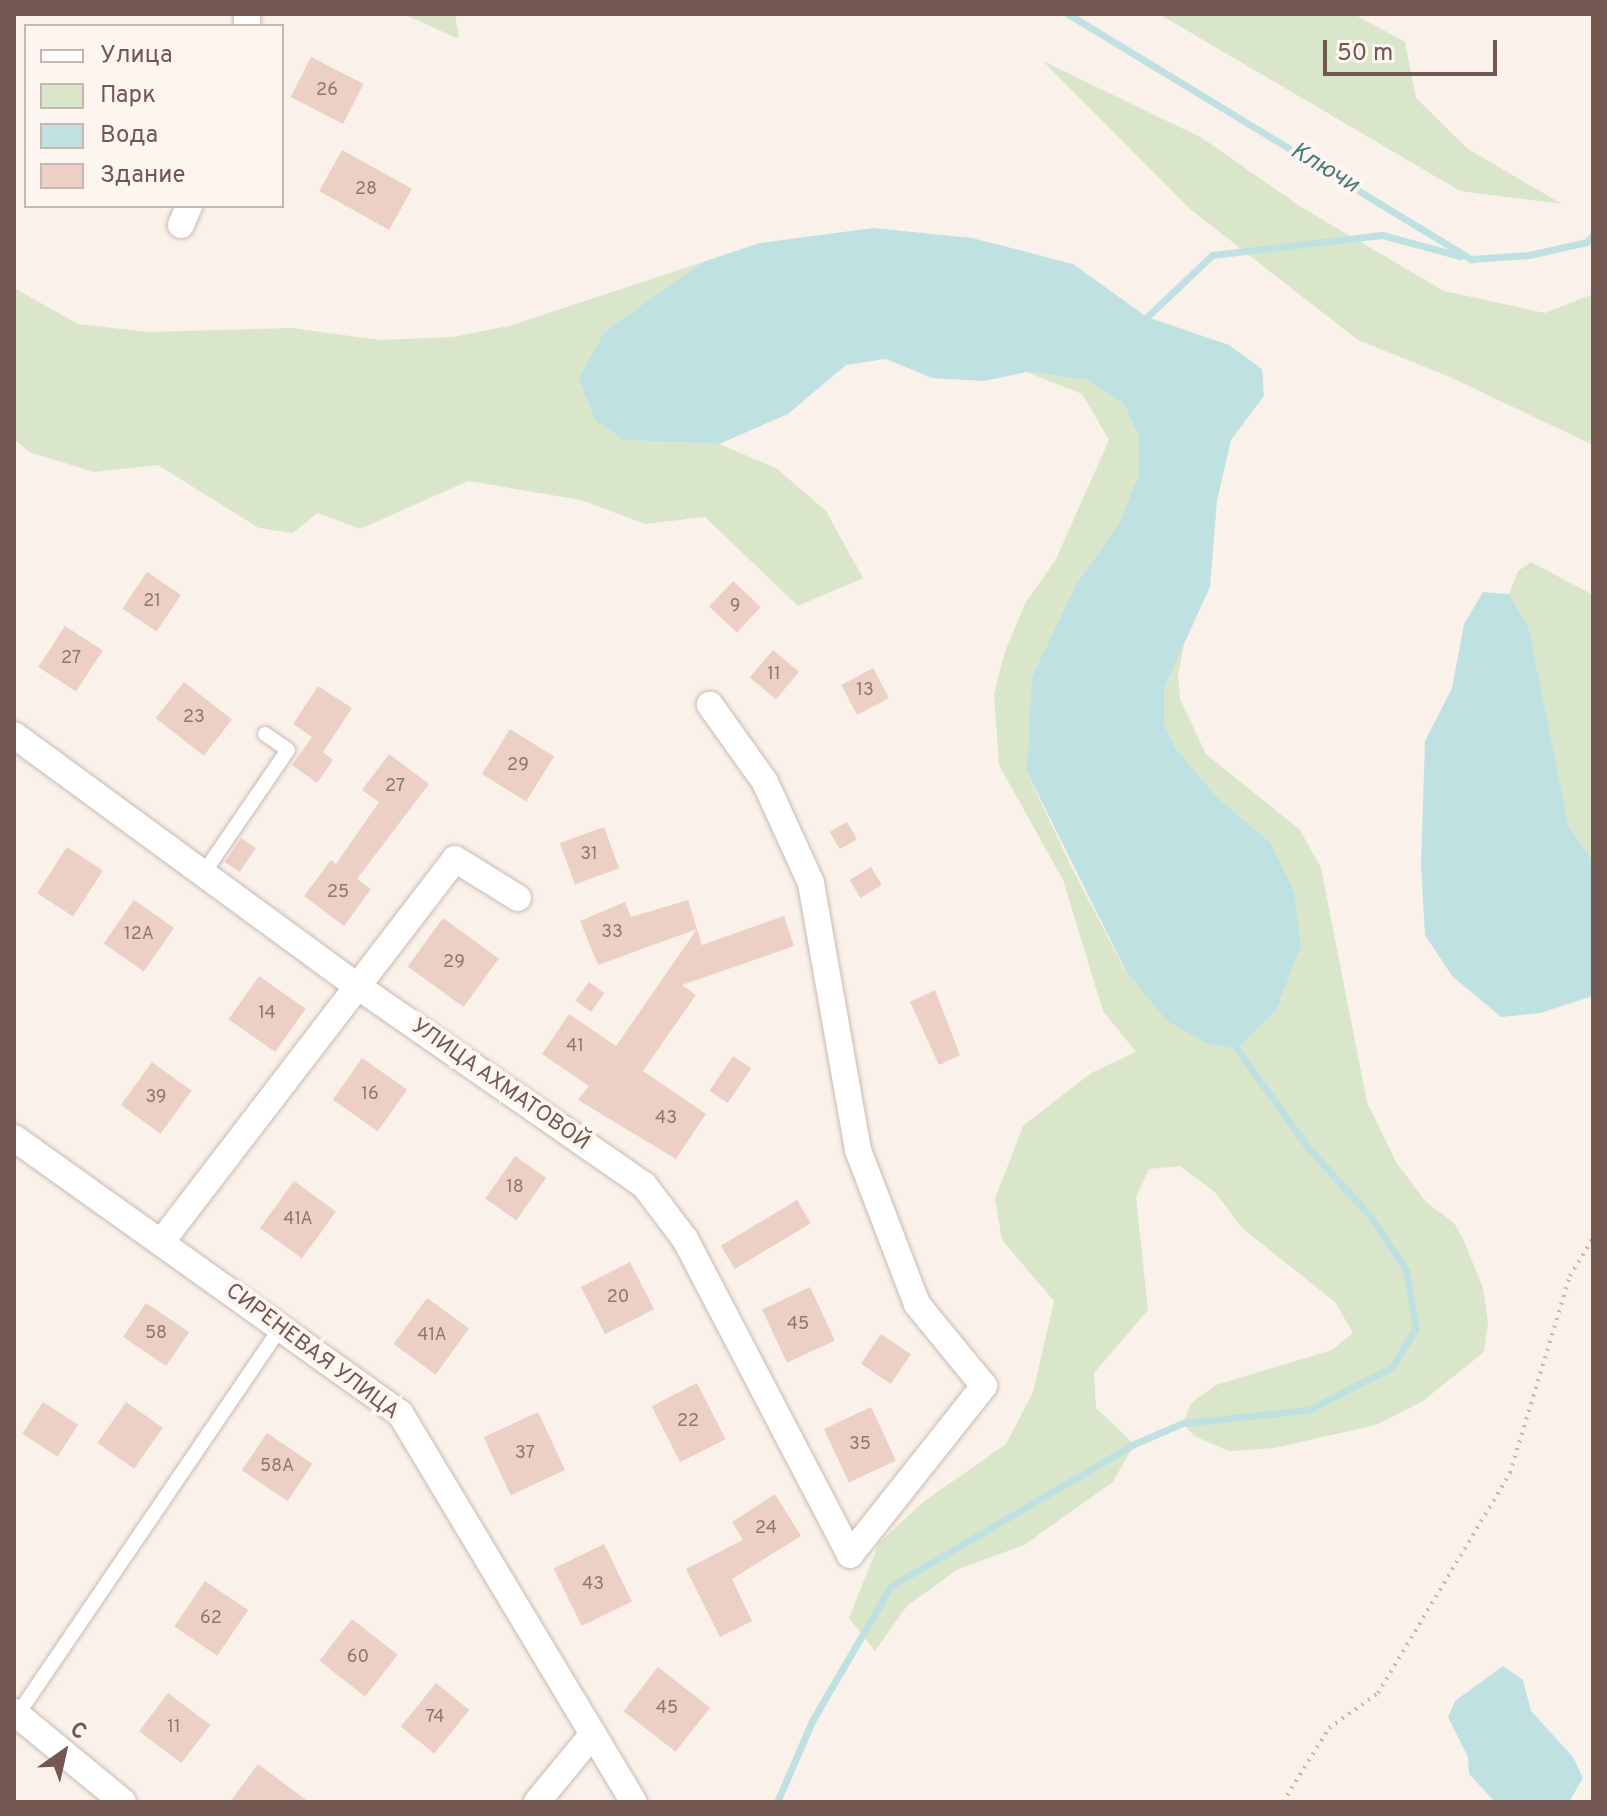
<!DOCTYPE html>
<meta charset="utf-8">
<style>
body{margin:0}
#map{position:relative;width:1607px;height:1816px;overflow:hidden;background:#faf2ea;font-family:Overpass,sans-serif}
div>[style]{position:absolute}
.green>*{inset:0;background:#d9e6ca}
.water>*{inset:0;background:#c0e1e2}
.stream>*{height:7px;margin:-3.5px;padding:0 3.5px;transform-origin:3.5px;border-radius:3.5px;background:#c0e1e2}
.building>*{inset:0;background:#ecd0c5;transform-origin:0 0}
.path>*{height:4px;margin-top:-2px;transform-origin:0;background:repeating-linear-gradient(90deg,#d1b3a8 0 2px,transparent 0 8px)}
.roads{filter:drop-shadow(0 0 2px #cbb9b1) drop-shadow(0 0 2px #cbb9b1)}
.service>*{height:14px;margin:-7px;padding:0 7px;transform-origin:7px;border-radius:7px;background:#fff}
.minor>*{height:26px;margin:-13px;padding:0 13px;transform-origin:13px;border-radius:13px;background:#fff}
span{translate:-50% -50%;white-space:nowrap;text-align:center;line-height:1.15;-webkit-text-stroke:8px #fdf6f0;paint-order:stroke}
.number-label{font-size:18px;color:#90766d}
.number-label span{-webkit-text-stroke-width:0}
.street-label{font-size:22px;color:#725850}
.water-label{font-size:24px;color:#497a7b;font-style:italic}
.frame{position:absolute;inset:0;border:16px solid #725850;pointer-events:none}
.legend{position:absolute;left:24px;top:24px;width:260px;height:184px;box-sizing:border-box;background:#fdf6f0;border:2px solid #c5b7b0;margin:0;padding:10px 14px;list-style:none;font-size:24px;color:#725850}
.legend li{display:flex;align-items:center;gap:16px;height:40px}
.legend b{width:40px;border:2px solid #c5b7b0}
.north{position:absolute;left:24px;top:1712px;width:80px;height:80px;-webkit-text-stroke:6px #fdf6f0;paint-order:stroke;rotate:34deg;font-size:22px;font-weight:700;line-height:32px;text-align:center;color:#725850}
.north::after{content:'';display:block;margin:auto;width:28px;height:36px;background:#725850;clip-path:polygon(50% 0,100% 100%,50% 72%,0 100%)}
.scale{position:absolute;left:1323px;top:40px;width:174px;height:36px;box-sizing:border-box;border:4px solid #725850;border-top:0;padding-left:10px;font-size:24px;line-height:28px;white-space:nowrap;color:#725850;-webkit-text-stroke:6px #fdf6f0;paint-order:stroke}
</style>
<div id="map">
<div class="green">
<div style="clip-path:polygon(403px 14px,455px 14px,459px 39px)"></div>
<div style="clip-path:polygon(1159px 14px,1354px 14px,1405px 42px,1416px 98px,1468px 149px,1562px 204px,1460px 191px)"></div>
<div style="clip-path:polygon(1043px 61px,1202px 138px,1301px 207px,1444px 291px,1545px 313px,1593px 294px,1593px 445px,1450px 377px,1358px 340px,1190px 209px)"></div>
<div style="clip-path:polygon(703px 262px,605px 331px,624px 440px,719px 444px,776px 468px,826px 511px,863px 578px,798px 606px,705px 517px,645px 524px,581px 500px,468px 481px,360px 529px,318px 513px,292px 533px,259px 528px,158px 465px,94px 472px,29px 452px,14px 439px,14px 288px,78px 324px,148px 332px,291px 328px,380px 340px,452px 337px,509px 326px)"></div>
<div style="clip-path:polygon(1026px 372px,1087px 380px,1124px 404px,1139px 438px,1139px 473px,1119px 523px,1077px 583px,1027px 773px,1072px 868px,1126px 972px,1301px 946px,1295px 893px,1270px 842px,1215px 795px,1175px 747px,1164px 723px,1164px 688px,1185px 639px,1178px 675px,1180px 699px,1206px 754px,1300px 830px,1321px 868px,1367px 1102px,1396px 1162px,1426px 1202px,1454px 1223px,1464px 1241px,1483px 1288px,1488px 1323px,1484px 1352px,1423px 1401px,1376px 1425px,1274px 1448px,1229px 1451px,1194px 1436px,1183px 1423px,1191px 1403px,1216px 1385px,1332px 1350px,1353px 1333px,1335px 1302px,1242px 1228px,1215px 1192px,1180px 1166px,1149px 1169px,1136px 1197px,1148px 1310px,1094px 1373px,1096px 1408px,1134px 1444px,1113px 1482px,1024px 1545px,958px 1569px,907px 1606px,875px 1651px,849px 1618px,879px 1543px,923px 1502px,1006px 1444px,1033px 1392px,1054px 1301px,1002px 1240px,995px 1199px,1023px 1126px,1091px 1073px,1136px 1052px,1103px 1011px,1063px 880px,999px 765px,994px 694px,1005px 651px,1026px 602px,1056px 559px,1109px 440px,1082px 394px)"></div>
<div style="clip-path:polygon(1531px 562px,1593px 595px,1593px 861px,1569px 827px,1529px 628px,1509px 594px,1518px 571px)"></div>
</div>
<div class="water">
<div style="clip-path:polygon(873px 228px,972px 238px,1073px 264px,1147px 317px,1229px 345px,1262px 369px,1264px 396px,1231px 440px,1217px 501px,1210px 587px,1164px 688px,1164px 723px,1175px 747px,1215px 795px,1270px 842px,1295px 893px,1301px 946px,1275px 1012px,1237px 1049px,1206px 1043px,1167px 1021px,1126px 971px,1027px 772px,1032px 677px,1077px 583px,1119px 523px,1139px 473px,1139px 438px,1124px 404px,1087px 380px,1027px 372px,984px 381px,932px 378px,886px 359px,846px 365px,788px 414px,719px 444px,624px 440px,595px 420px,579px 378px,605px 331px,703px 262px,760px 243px)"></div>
<div style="clip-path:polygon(1483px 592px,1509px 594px,1529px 628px,1569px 827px,1593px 861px,1593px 996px,1540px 1013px,1501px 1017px,1452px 976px,1425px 935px,1421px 864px,1425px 741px,1452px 688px,1464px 624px)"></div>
<div style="clip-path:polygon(1503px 1666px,1523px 1680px,1531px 1711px,1573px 1757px,1583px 1778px,1569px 1802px,1495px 1802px,1469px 1774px,1468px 1757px,1448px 1717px,1455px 1701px)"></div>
</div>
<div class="stream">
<div style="left:1068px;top:14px;width:472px;rotate:31.3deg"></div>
<div style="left:1471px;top:259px;width:58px;rotate:-3.9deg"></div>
<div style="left:1529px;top:255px;width:59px;rotate:-12.6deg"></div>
<div style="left:1587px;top:242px;width:9px;rotate:-49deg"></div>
<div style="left:1147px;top:317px;width:90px;rotate:-43.6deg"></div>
<div style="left:1212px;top:255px;width:171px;rotate:-6.7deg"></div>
<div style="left:1382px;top:235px;width:81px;rotate:15.1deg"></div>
<div style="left:777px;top:1802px;width:88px;rotate:-66.6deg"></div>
<div style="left:812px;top:1721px;width:156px;rotate:-59.7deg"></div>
<div style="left:891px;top:1586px;width:281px;rotate:-30.3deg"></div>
<div style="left:1134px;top:1444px;width:53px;rotate:-23.2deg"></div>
<div style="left:1183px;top:1423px;width:126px;rotate:-5.9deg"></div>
<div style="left:1308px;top:1410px;width:94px;rotate:-27.1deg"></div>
<div style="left:1392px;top:1367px;width:46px;rotate:-58.4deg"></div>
<div style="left:1416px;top:1328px;width:59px;rotate:-99.8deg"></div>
<div style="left:1406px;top:1270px;width:65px;rotate:-123.7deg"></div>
<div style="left:1370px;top:1216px;width:91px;rotate:-132.3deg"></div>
<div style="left:1309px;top:1149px;width:123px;rotate:-125.8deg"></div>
</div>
<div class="building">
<div style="left:311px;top:57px;width:59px;height:45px;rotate:27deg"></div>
<div style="left:342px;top:150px;width:80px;height:47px;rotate:29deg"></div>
<div style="left:147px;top:572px;width:41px;height:44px;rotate:34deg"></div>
<div style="left:733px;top:581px;width:38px;height:35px;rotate:43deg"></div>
<div style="left:65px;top:626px;width:45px;height:49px;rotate:33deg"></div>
<div style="left:773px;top:650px;width:34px;height:36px;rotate:40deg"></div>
<div style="left:873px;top:668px;width:34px;height:36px;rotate:62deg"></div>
<div style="left:184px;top:682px;width:61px;height:46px;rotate:38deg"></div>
<div style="clip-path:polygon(318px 686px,352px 708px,323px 752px,333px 760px,317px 783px,292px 765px,312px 737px,293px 724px)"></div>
<div style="left:510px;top:729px;width:52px;height:53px;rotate:32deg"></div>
<div style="clip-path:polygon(389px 754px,429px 784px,357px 879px,371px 889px,344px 926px,304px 896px,331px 860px,336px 864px,379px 802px,362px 790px)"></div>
<div style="left:847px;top:822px;width:20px;height:20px;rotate:60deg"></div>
<div style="left:604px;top:827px;width:44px;height:47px;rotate:70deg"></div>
<div style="left:241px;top:838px;width:18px;height:29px;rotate:34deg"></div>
<div style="left:67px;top:847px;width:43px;height:55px;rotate:33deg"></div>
<div style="left:871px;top:867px;width:21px;height:25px;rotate:59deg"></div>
<div style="left:134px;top:900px;width:49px;height:53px;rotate:35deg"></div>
<div style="clip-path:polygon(688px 900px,702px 945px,784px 916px,794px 946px,682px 985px,696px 995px,643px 1071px,706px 1114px,676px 1159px,578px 1100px,589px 1086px,542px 1054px,569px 1014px,616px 1046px,697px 929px,598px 965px,580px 921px,625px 902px,631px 917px)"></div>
<div style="left:443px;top:918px;width:69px;height:60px;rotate:36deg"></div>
<div style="left:259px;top:976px;width:57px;height:53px;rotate:35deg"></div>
<div style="left:589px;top:982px;width:19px;height:23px;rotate:36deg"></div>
<div style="clip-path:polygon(935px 990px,960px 1055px,939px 1065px,910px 1002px)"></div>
<div style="left:733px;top:1056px;width:22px;height:42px;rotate:34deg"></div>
<div style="left:362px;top:1058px;width:55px;height:51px;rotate:35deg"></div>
<div style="left:152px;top:1062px;width:49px;height:53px;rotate:36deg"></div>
<div style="left:515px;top:1156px;width:38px;height:52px;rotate:35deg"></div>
<div style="left:294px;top:1181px;width:52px;height:58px;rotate:36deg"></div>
<div style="left:797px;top:1200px;width:27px;height:89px;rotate:59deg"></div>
<div style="left:630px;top:1262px;width:53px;height:55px;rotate:63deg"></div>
<div style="left:810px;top:1287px;width:59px;height:53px;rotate:65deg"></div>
<div style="left:427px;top:1298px;width:52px;height:57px;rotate:36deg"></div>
<div style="left:146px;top:1303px;width:52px;height:41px;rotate:34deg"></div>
<div style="left:881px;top:1334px;width:36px;height:36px;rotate:34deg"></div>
<div style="left:697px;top:1383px;width:63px;height:51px;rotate:63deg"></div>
<div style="left:43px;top:1402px;width:42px;height:38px;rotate:33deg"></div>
<div style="left:126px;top:1402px;width:45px;height:50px;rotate:35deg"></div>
<div style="left:871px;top:1407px;width:59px;height:52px;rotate:65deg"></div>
<div style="left:538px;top:1412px;width:64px;height:60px;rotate:65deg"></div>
<div style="left:267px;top:1433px;width:55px;height:45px;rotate:34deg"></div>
<div style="clip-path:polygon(775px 1494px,801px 1536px,732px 1579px,752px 1621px,720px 1637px,686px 1569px,743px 1540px,732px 1522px)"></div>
<div style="left:604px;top:1544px;width:64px;height:56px;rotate:64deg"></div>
<div style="left:205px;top:1581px;width:52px;height:55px;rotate:34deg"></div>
<div style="left:352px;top:1619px;width:58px;height:53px;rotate:38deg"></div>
<div style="left:658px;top:1667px;width:66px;height:56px;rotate:38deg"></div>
<div style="left:436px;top:1683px;width:43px;height:56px;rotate:39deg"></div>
<div style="left:168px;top:1693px;width:53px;height:48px;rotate:37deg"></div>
<div style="clip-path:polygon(258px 1764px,309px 1802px,230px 1802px)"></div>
</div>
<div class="path">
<div style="left:1283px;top:1802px;width:87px;rotate:-58.1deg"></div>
<div style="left:1329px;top:1728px;width:60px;rotate:-35.5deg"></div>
<div style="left:1378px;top:1693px;width:257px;rotate:-59deg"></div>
<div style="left:1510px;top:1473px;width:206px;rotate:-73.1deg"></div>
<div style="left:1570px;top:1276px;width:44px;rotate:-58.8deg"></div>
</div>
<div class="roads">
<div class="service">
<div style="left:203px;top:874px;width:150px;rotate:-55.6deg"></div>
<div style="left:288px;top:750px;width:28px;rotate:-145deg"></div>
<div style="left:18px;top:1714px;width:468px;rotate:-55.8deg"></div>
</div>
<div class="minor">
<div style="left:247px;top:14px;width:12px;rotate:90deg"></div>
<div style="left:181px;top:225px;width:21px;rotate:-67deg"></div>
<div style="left:14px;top:735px;width:424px;rotate:36.2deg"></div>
<div style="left:356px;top:985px;width:351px;rotate:34.8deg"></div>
<div style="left:644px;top:1185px;width:68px;rotate:52.8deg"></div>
<div style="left:685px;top:1239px;width:356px;rotate:62.4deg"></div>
<div style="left:850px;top:1555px;width:216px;rotate:-51.6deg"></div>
<div style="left:984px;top:1386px;width:106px;rotate:-129.3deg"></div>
<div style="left:917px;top:1304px;width:165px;rotate:-111deg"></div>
<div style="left:858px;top:1150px;width:271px;rotate:-100deg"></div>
<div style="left:811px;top:883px;width:111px;rotate:-114.5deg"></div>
<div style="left:765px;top:782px;width:95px;rotate:-125.5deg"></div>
<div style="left:14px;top:1138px;width:474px;rotate:35.5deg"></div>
<div style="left:400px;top:1413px;width:454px;rotate:59deg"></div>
<div style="left:162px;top:1241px;width:481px;rotate:-52.5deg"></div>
<div style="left:455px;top:859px;width:74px;rotate:31.8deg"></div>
<div style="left:14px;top:1712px;width:141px;rotate:39.5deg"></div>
<div style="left:537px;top:1802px;width:88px;rotate:-50.5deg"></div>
</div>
</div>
<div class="number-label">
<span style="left:327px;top:91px">26</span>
<span style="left:366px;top:190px">28</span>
<span style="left:152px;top:602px">21</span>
<span style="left:735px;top:607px">9</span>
<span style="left:71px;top:659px">27</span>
<span style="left:774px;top:675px">11</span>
<span style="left:865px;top:691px">13</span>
<span style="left:194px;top:718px">23</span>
<span style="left:518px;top:766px">29</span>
<span style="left:395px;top:787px">27</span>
<span style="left:589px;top:855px">31</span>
<span style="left:338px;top:893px">25</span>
<span style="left:612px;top:933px">33</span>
<span style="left:139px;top:935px">12А</span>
<span style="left:454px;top:963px">29</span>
<span style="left:267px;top:1014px">14</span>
<span style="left:575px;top:1047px">41</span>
<span style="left:370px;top:1095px">16</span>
<span style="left:156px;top:1098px">39</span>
<span style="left:666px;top:1119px">43</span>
<span style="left:515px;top:1188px">18</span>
<span style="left:298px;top:1220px">41А</span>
<span style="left:618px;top:1298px">20</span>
<span style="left:798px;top:1325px">45</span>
<span style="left:156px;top:1334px">58</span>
<span style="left:432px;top:1336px">41А</span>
<span style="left:688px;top:1422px">22</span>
<span style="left:860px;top:1445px">35</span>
<span style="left:525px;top:1454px">37</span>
<span style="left:277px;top:1467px">58А</span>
<span style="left:766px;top:1529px">24</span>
<span style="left:593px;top:1585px">43</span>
<span style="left:211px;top:1619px">62</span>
<span style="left:358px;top:1658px">60</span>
<span style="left:667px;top:1709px">45</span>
<span style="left:435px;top:1718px">74</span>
<span style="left:174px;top:1728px">11</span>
</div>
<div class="street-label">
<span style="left:500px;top:1085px;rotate:35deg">УЛИЦА АХМАТОВОЙ</span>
<span style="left:312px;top:1352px;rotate:37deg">СИРЕНЕВАЯ УЛИЦА</span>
</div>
<div class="water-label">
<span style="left:1324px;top:169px;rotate:31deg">Ключи</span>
</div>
<div class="frame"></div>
<ul class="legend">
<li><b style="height:10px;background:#fff"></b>Улица</li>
<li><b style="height:22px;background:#d9e6ca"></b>Парк</li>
<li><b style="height:22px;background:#c0e1e2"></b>Вода</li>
<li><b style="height:22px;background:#ecd0c5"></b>Здание</li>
</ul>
<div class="north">С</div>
<div class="scale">50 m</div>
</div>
